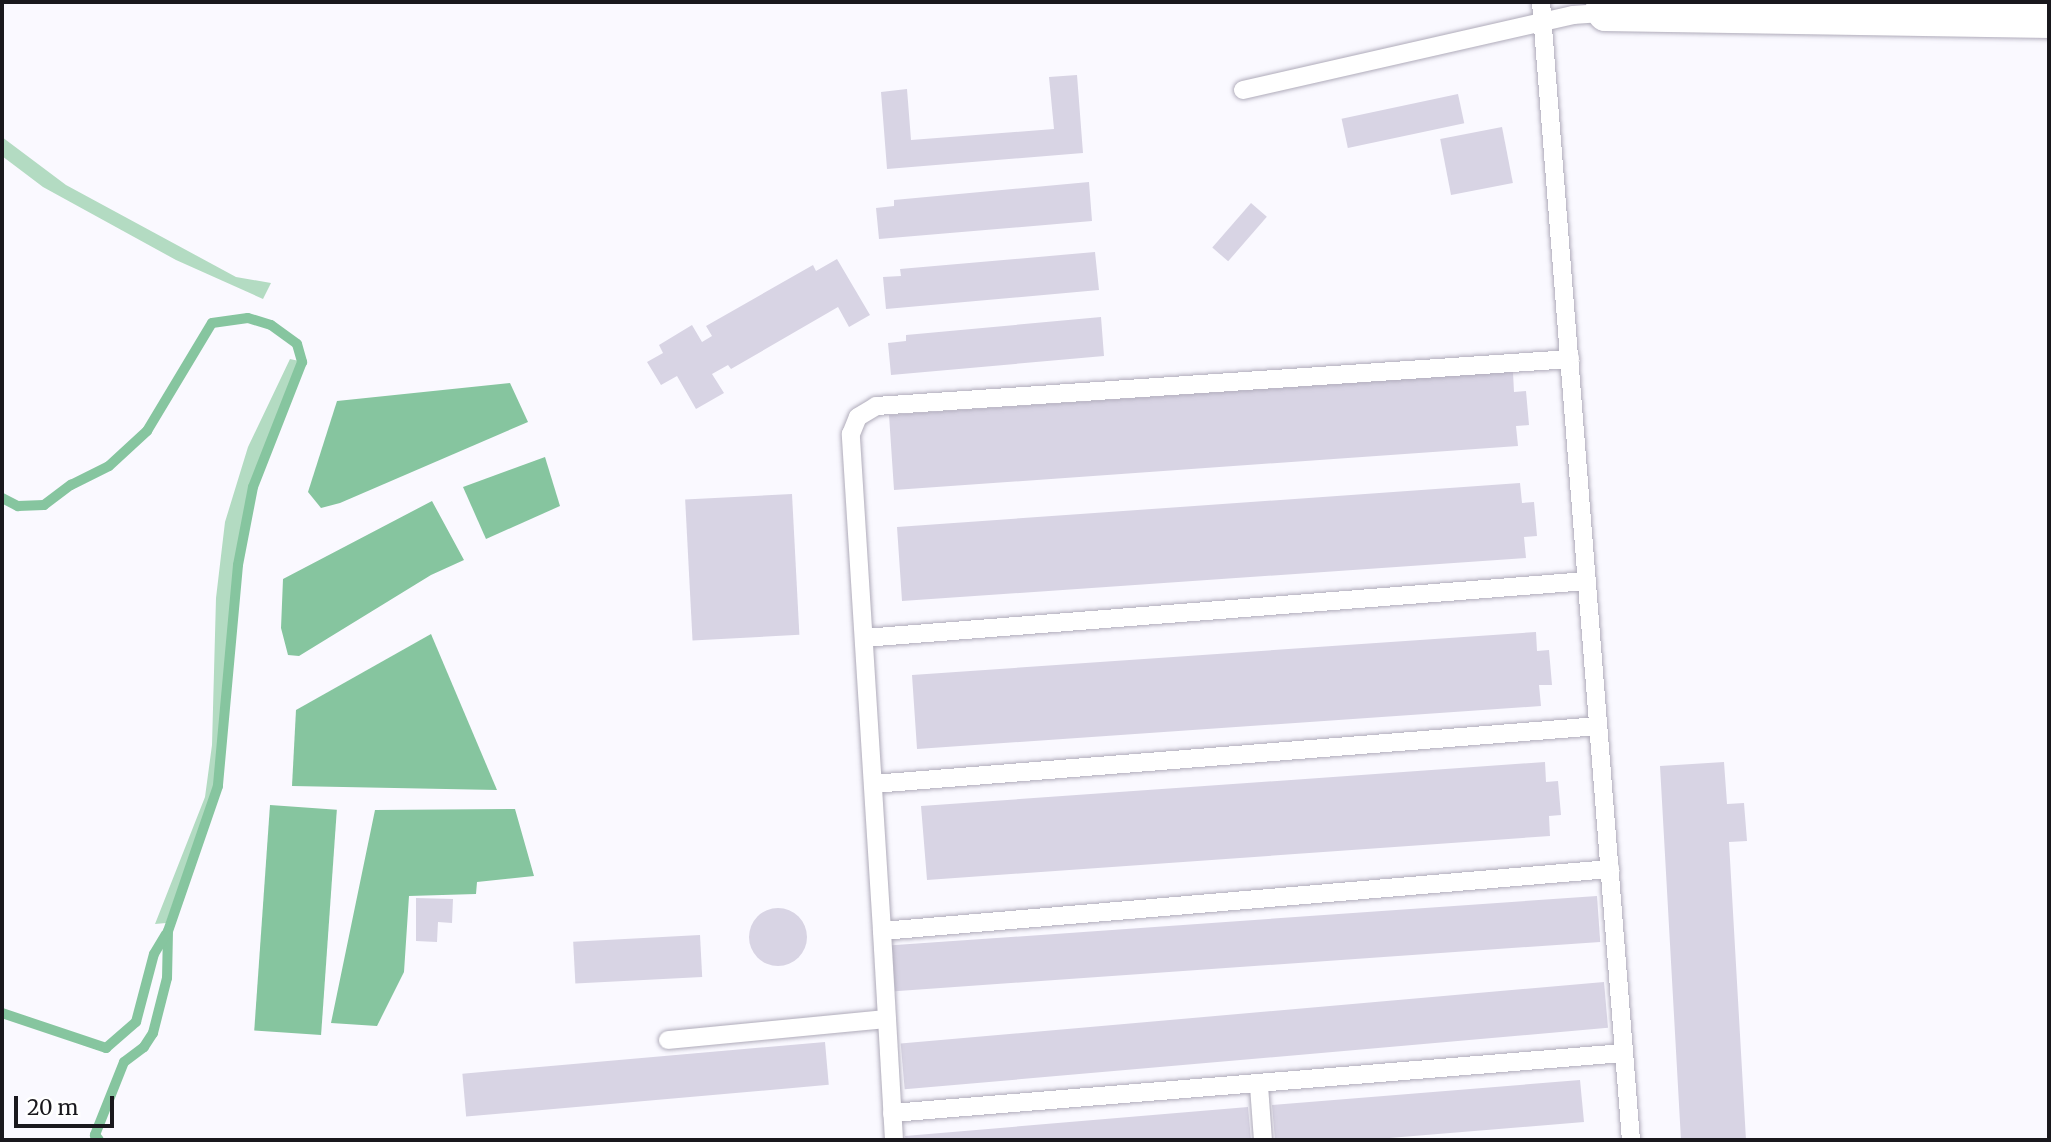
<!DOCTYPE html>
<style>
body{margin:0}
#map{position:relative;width:2051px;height:1142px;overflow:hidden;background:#faf9ff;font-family:Merriweather,serif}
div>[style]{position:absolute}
.green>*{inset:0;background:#b3dbc2}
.water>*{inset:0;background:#86c59f;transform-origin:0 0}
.stream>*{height:10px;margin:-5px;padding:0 5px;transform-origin:5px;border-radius:5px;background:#86c59f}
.building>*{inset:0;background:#d8d4e4;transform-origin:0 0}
.round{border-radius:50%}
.roads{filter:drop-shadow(0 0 2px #afabba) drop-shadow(0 0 2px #afabba)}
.lane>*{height:18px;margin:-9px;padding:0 9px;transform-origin:9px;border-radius:9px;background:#fff}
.street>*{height:35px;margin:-17.5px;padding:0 17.5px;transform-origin:17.5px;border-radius:17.5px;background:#fff}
span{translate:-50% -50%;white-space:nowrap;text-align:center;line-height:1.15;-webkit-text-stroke:5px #fff;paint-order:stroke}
.frame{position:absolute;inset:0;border:4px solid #19181d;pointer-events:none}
.scale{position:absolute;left:14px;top:1096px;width:100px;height:32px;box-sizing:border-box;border:4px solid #19181d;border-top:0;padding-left:9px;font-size:21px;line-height:24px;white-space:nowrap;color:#19181d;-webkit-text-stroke:5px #fff;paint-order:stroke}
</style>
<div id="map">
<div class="green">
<div style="clip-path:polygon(2px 137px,66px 185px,236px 277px,271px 283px,263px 299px,176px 260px,43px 187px,2px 156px)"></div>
<div style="clip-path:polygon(290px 359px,299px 361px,250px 486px,234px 563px,222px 733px,213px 790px,166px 923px,155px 924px,205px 797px,212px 745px,216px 598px,225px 522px,248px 447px)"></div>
</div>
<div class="water">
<div style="clip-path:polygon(510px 383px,528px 422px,340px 503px,321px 508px,308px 492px,337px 401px)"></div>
<div style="clip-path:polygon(545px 457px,560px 506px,486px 539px,463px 487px)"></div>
<div style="clip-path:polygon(432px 501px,464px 560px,431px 575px,299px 656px,288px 655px,281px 628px,283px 579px)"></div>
<div style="clip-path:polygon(431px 634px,497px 790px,292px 786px,296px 710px)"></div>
<div style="left:270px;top:805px;width:67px;height:226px;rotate:4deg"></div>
<div style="clip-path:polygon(515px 809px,534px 876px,477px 882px,476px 894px,409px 896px,404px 972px,377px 1026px,331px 1023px,375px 810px)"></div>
</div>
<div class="stream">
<div style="left:2px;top:498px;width:18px;rotate:27deg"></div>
<div style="left:18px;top:506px;width:26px;rotate:-2deg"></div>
<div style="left:44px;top:505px;width:34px;rotate:-37deg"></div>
<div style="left:71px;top:485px;width:42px;rotate:-26.6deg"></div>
<div style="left:109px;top:466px;width:52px;rotate:-42.6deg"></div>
<div style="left:147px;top:431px;width:126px;rotate:-59deg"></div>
<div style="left:212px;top:323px;width:36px;rotate:-8deg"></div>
<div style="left:248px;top:318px;width:24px;rotate:17deg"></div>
<div style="left:271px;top:325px;width:32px;rotate:36deg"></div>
<div style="left:297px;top:344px;width:19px;rotate:74deg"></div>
<div style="left:302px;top:362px;width:134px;rotate:111.4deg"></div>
<div style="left:253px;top:487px;width:79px;rotate:100.9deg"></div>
<div style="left:238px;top:565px;width:222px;rotate:95.2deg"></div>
<div style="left:218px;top:786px;width:153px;rotate:109deg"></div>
<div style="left:168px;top:931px;width:47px;rotate:91.2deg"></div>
<div style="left:167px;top:978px;width:57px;rotate:104.3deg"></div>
<div style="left:153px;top:1033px;width:17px;rotate:123deg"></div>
<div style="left:144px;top:1047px;width:25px;rotate:143deg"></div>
<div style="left:124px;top:1062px;width:79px;rotate:111.7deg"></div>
<div style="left:95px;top:1135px;width:6px;rotate:51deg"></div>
<div style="left:2px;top:1013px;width:110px;rotate:18.6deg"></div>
<div style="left:106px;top:1048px;width:40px;rotate:-41deg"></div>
<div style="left:136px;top:1022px;width:70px;rotate:-75.2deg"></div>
<div style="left:154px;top:954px;width:23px;rotate:-59deg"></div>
</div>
<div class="building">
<div style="clip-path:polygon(1077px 75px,1083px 153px,887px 169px,881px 92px,907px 89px,911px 140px,1054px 129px,1049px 77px)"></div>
<div style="left:1458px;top:94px;width:30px;height:119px;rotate:78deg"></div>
<div style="left:1502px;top:127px;width:57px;height:63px;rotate:79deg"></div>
<div style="clip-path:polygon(1089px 182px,1092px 221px,879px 239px,876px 208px,894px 206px,894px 200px)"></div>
<div style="left:1251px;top:203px;width:21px;height:59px;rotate:41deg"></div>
<div style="clip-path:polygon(1095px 252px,1099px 290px,886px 309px,883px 277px,901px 276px,900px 269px)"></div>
<div style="clip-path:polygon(837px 259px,870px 315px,849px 327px,838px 307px,731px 369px,728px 365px,712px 374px,724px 393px,696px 409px,677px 376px,661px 385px,647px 362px,663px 353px,659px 345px,692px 325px,702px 342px,712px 336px,706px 326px,813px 265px,816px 271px)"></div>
<div style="clip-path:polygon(1101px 317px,1104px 356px,891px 375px,888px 343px,906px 341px,906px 335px)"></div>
<div style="clip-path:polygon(1513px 372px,1514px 392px,1526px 391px,1529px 425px,1516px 426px,1518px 446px,894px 490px,889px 415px)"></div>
<div style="clip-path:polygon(1520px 483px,1522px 503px,1534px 502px,1537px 536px,1524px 537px,1526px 558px,902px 601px,897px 527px)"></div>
<div style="left:792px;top:494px;width:141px;height:107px;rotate:87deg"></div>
<div style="clip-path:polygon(1536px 632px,1537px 651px,1549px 650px,1552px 685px,1539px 685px,1541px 706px,917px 749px,912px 675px)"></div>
<div style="clip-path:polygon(1545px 762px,1546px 782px,1558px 781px,1561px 815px,1549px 816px,1550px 836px,927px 880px,921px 806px)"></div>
<div style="clip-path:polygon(1724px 762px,1727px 804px,1744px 803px,1747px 841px,1729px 842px,1746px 1140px,1681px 1140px,1660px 766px)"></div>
<div style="left:1597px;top:896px;width:46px;height:707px;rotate:86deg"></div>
<div style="clip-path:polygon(416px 898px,453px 899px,452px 923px,438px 922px,437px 942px,416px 941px)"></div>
<div class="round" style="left:749px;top:908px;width:58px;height:58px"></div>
<div style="left:700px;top:935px;width:42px;height:127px;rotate:87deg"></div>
<div style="left:1604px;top:982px;width:46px;height:706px;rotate:85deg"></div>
<div style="left:825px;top:1042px;width:43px;height:364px;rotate:85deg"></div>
<div style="clip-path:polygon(1580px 1080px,1584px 1122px,1365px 1140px,1275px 1140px,1272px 1105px)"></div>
<div style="clip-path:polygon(1248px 1107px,1251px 1140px,906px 1140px,905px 1136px)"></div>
</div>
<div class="roads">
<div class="lane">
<div style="left:1541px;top:2px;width:1142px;rotate:85.48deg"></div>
<div style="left:1243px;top:90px;width:338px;rotate:-12.8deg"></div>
<div style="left:1573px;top:15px;width:32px;rotate:-4deg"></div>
<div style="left:864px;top:638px;width:725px;rotate:-4.51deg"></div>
<div style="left:873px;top:784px;width:727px;rotate:-4.57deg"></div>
<div style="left:882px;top:931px;width:498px;rotate:-93.6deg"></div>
<div style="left:851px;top:434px;width:18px;rotate:-68deg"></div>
<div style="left:858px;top:417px;width:21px;rotate:-31deg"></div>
<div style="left:876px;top:406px;width:696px;rotate:-3.87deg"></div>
<div style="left:668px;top:1040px;width:218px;rotate:-5.5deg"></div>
<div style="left:1259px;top:1086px;width:54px;rotate:85.8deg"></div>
<div style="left:892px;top:1113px;width:734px;rotate:-4.69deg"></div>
<div style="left:894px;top:1140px;width:209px;rotate:-93.3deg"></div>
<div style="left:882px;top:931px;width:731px;rotate:-4.87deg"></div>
</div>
<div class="street">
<div style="left:1603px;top:2px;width:11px;rotate:80deg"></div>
<div style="left:1605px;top:13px;width:444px;rotate:0.9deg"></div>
</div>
</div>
<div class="frame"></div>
<div class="scale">20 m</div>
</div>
